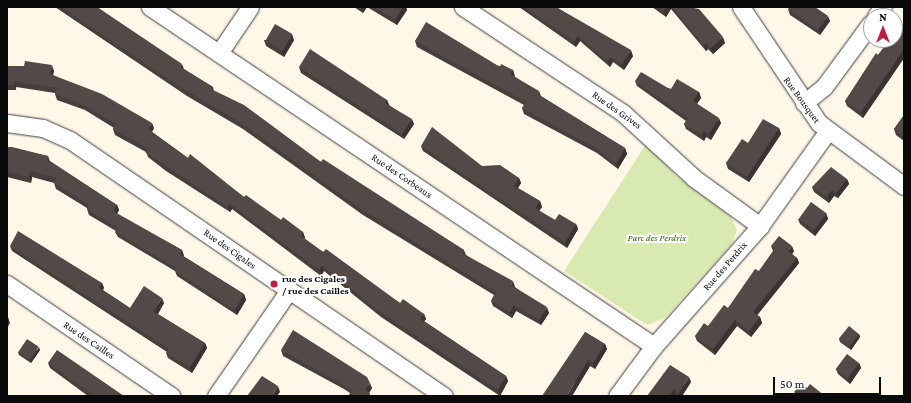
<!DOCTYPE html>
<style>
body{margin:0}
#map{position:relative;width:911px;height:403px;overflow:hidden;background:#fff7e8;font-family:"Crimson Pro",serif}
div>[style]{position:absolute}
.green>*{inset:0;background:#d8eab1}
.roads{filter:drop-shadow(0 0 1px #3d3d3d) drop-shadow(0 0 1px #3d3d3d)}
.minor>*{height:17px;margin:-8.5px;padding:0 8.5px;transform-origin:8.5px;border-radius:8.5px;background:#fff}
.wall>*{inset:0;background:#473f3c}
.shaded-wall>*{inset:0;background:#3a3331}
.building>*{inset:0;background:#534946;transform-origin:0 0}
.dots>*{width:11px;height:11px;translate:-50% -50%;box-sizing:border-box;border:2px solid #fff;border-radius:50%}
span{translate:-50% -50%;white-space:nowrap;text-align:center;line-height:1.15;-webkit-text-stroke:4px #fff;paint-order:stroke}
.street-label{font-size:10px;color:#0a0a0a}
.park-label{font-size:10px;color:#346419;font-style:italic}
.poi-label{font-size:10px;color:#0a0a0a;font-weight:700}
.left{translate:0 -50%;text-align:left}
.frame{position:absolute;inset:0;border:8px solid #0a0a0a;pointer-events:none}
.north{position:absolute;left:863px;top:8px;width:40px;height:40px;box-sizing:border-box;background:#fff;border:1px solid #9d9d9d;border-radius:50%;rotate:0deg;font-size:11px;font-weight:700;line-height:16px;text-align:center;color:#0a0a0a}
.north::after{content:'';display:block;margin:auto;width:14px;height:18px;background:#c01d3e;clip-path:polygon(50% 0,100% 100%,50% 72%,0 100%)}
.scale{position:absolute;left:773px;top:377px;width:108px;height:18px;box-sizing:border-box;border:2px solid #0a0a0a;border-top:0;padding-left:5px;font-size:12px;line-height:14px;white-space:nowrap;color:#0a0a0a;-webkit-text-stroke:3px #fff;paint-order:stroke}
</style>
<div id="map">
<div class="green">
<div style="clip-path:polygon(646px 144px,677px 177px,731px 217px,737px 230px,732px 244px,665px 318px,647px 325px,564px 271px)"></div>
</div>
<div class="roads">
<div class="minor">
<div style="left:150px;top:7px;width:607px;rotate:33.93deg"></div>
<div style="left:463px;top:7px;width:192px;rotate:33.5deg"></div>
<div style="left:623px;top:113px;width:96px;rotate:42.5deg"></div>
<div style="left:694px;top:178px;width:82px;rotate:36deg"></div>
<div style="left:741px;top:7px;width:140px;rotate:56.1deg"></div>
<div style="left:819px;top:123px;width:106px;rotate:36.5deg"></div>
<div style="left:876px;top:16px;width:11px;rotate:-52deg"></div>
<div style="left:219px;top:53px;width:55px;rotate:-56deg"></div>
<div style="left:804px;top:103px;width:26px;rotate:-39deg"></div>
<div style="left:824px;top:87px;width:79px;rotate:-53.7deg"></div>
<div style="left:7px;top:123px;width:36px;rotate:8deg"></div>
<div style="left:43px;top:128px;width:30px;rotate:24deg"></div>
<div style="left:70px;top:140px;width:453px;rotate:34.4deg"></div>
<div style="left:7px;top:284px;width:199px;rotate:34.3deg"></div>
<div style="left:216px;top:396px;width:129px;rotate:-55.4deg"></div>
<div style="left:617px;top:396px;width:62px;rotate:-53.5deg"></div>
<div style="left:654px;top:346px;width:160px;rotate:-48.5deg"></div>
<div style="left:760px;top:226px;width:115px;rotate:-54.5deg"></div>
</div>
</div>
<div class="wall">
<div style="clip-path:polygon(55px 7px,97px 7px,184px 69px,213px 87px,214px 91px,321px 162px,464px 250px,466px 255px,515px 287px,549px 313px,541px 325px,516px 311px,512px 318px,493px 306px,491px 301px,494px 295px,363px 215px,243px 129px,187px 96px)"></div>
<div style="clip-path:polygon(354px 7px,367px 7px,363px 13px)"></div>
<div style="clip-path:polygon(367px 7px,406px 7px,407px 10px,397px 25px)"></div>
<div style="clip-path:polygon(519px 7px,556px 7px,633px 56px,624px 70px,613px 62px,610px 67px,580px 41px,576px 47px)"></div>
<div style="clip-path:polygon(652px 7px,688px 7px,725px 43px,713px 54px,708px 49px,706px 51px,671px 9px,666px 17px)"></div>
<div style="clip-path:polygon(788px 9px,830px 21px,820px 35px,790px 15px)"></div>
<div style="clip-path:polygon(904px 25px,904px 58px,863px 118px,847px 106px,845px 101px,878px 55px)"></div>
<div style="clip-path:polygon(264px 40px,294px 40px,284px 57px,266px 46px)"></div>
<div style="clip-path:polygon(415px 41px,513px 70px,514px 76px,541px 96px,625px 148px,627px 154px,618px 169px,597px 153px,524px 114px,522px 108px,524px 105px,417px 47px)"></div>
<div style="clip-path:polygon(7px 66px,54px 71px,53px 75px,154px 128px,152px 132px,188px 158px,244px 197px,281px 220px,303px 232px,305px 238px,305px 239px,323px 252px,400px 303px,424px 314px,426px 319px,424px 321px,506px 376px,508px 381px,500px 396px,381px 317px,324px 271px,321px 276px,232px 209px,230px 212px,166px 171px,148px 157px,146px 152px,115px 135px,113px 129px,114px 128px,85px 110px,57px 100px,55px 94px,55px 93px,16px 87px,16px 90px,7px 90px)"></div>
<div style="clip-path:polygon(299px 67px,387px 100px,389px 105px,414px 124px,404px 139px,301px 73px)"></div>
<div style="clip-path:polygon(635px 81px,671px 89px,699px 92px,701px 98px,697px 104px,721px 123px,711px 140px,706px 137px,704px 141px,686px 129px,684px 124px,686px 121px,637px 86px)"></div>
<div style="clip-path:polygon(904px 115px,904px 141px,896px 135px,894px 129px)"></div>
<div style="clip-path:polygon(779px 128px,781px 134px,749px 182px,728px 169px,726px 163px,748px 143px)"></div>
<div style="clip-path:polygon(421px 146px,482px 166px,519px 178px,521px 183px,518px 188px,540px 201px,542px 207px,539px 211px,555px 220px,576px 224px,578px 229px,567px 248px,423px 151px)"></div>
<div style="clip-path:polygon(7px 147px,48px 156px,50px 161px,117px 205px,119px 210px,117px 214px,182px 250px,184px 256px,183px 256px,244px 294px,246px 300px,237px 315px,177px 276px,175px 271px,118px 237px,115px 232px,116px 231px,89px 215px,87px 209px,87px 208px,56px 189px,54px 183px,32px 177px,31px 183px,7px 177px)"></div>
<div style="clip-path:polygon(847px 179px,849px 184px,838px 198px,834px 196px,829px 203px,814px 192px,812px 187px)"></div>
<div style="clip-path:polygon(826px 213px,828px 219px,815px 236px,800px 224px,798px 219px)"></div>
<div style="clip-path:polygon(10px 246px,102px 283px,104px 288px,103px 290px,130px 308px,164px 303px,158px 314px,205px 343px,207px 348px,192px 373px,168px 358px,166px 353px,167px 352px,12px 251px)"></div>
<div style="clip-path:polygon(771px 246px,794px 251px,792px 254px,797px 258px,799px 263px,757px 315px,760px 317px,762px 323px,751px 337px,737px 326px,715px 355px,697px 341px,695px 336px,708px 326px,728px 308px,759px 271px,773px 251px)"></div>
<div style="clip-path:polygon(585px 332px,605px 344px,607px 349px,595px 369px,590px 366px,572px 396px)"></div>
<div style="clip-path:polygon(859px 334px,860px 337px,851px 350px,840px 342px,839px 339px)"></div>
<div style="clip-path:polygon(40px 350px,31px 363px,19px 355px,18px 352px)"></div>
<div style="clip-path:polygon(281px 350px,372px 388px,369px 393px,371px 396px,350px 396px,349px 395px,350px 393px,344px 389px,283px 356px)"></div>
<div style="clip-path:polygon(48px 363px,124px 396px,88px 396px,50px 368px)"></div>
<div style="clip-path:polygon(859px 363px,861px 368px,850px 384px,838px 374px,836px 369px)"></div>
<div style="clip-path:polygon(691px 382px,682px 396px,677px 396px,676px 395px,675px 396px,647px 396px)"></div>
</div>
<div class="shaded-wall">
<div style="clip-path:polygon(361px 7px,367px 7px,363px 13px)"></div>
<div style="clip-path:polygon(403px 7px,406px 7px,407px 10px,397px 25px,395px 20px)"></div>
<div style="clip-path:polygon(666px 7px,670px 7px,671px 9px,666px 17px,664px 11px)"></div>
<div style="clip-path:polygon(828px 16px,830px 21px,820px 35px,818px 30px)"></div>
<div style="clip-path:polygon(292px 34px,294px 40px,284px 57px,282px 51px)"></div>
<div style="clip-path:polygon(578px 36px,580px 41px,576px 47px,574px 42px)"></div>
<div style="clip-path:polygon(723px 37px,725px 43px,713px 54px,711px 48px)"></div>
<div style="clip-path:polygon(706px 43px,708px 49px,706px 51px,704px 46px)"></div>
<div style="clip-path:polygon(904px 49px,904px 58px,863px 118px,861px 112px)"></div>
<div style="clip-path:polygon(631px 50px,633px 56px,624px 70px,622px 64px)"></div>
<div style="clip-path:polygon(611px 57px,613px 62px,610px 67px,608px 61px)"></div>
<div style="clip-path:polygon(182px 64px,184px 69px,180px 67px)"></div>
<div style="clip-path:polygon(52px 65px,54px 71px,52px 79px,50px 74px)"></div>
<div style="clip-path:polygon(513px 70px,515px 76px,512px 79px,510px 74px)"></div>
<div style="clip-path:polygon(14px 81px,16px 87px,16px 90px,14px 85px)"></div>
<div style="clip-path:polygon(539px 91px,541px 96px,537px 94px)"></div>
<div style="clip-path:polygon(699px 92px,701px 98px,695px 106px,693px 101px)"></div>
<div style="clip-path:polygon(387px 100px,389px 105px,385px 103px)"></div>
<div style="clip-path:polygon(719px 118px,721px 123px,711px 140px,709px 134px)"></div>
<div style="clip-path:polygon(412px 119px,414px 124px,404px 139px,402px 134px)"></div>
<div style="clip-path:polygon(152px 123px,154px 128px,150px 135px,148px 129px)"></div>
<div style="clip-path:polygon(779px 128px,781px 134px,749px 182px,747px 177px)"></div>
<div style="clip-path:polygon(704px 131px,706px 137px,704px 141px,702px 135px)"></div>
<div style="clip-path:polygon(625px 148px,627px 154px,618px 169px,616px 164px)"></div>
<div style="clip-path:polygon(30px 171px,32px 177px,31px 183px,29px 177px)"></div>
<div style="clip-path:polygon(519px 178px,521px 183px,516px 191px,514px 186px)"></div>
<div style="clip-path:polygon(847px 179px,849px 184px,838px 198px,836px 193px)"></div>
<div style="clip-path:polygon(832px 190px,834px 196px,829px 203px,827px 197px)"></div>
<div style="clip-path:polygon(540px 201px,542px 207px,537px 214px,535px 208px)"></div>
<div style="clip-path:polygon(230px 204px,232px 209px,230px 212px,228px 207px)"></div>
<div style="clip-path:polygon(117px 205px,119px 210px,115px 217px,113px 211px)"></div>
<div style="clip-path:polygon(826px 213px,828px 219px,815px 236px,813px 230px)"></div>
<div style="clip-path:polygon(576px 224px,578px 229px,567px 248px,565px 242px)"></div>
<div style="clip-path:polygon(303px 232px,305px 238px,303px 242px,301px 236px)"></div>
<div style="clip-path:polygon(792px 246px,794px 251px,790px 257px,788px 251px)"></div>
<div style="clip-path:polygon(182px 250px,184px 256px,182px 259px,180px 254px)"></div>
<div style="clip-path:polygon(797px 258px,799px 263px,755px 318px,753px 312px)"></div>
<div style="clip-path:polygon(322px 266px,324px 271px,321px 276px,319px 270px)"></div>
<div style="clip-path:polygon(513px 281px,515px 287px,513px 291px,511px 285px)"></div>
<div style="clip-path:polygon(102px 283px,104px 288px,101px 293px,99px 288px)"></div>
<div style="clip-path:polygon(244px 294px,246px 300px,237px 315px,235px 310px)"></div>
<div style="clip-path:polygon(162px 298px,164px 303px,156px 317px,154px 312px)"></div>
<div style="clip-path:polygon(514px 305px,516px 311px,512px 318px,510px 312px)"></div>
<div style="clip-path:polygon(547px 307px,549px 313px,541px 325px,539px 320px)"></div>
<div style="clip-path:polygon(424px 314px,426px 319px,422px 324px,420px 319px)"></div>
<div style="clip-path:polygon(8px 317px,10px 323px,7px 328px,7px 319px)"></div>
<div style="clip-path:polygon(760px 317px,762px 323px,751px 337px,749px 331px)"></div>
<div style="clip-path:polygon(735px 320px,737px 326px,715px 355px,713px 349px)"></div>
<div style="clip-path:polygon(859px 334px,860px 337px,851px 350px,850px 347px)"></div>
<div style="clip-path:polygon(205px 343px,207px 348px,192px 373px,190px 367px)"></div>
<div style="clip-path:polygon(605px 344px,607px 349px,595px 369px,593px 363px)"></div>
<div style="clip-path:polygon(39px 347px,40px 350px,31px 363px,30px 360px)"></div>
<div style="clip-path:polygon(588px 360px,590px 366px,572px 396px,567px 396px)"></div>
<div style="clip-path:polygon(859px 363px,861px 368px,850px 384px,848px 378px)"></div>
<div style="clip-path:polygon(506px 376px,508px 381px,500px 396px,498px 390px)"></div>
<div style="clip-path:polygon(689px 377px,691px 382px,682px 396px,680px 396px,679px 393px)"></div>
<div style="clip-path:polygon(370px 383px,372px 388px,367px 396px,365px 390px)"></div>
<div style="clip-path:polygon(278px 386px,280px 392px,277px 396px,272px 396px)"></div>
<div style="clip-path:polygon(674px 389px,676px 395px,675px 396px,669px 396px)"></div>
</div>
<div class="building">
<div style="clip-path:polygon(61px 7px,97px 7px,182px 64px,180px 67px,213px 87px,211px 89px,244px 105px,321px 162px,323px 159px,464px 250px,462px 253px,513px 281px,511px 285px,547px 307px,539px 320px,514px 305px,510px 312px,491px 301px,496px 292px,361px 209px,241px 123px,185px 90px)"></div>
<div style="clip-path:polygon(374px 7px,403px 7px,395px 20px)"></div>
<div style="clip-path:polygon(525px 7px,556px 7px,631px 50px,622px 64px,611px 57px,608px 61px,578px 36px,574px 42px)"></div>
<div style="clip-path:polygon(658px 7px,666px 7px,664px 11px)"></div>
<div style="clip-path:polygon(672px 7px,688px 7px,699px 9px,723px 37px,711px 48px,706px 43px,704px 46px)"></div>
<div style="clip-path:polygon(790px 7px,815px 7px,828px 16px,818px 30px,788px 9px)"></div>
<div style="clip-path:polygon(426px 22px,500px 67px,501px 64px,513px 70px,510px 74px,539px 91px,537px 94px,625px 148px,616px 164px,595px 148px,522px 108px,526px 102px,415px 41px)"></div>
<div style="left:275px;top:24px;width:20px;height:19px;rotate:30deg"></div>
<div style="clip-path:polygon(899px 25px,902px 27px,904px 25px,904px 49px,861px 112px,845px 101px,876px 53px,878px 55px,889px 40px,895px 40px,895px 31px)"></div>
<div style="clip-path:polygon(310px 49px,387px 100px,385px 103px,412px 119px,402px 134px,299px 67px)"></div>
<div style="clip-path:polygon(25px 61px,52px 65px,50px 74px,102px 94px,152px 123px,148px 129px,188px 158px,190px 154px,244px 197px,246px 195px,281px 220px,283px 217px,303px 232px,301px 236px,323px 252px,326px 249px,400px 303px,403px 299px,424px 314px,420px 319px,506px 376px,498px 390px,379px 311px,322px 266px,319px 270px,230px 204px,228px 207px,164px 165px,145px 152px,148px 149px,113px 129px,116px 124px,83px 105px,55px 94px,57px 88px,14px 81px,14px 85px,7px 85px,7px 66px,24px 66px)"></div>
<div style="clip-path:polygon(641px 72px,668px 88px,671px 89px,677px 79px,699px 92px,693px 101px,719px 118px,709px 134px,704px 131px,702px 135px,684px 124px,688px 118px,635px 81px)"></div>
<div style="clip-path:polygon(904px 115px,904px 137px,894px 129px)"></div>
<div style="clip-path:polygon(763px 119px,779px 128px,747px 177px,726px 163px,742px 139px,748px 143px)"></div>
<div style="clip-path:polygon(432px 127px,482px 166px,500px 165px,519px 178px,514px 186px,540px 201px,535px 208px,555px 220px,559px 214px,576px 224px,565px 242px,421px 146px)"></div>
<div style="clip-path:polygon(7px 147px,12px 147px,48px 156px,47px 160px,117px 205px,113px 211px,182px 250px,180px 254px,244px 294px,235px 310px,175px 271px,177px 268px,115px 232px,118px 228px,87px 209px,89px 205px,54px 183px,57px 178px,30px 171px,29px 177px,7px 172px)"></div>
<div style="clip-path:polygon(831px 167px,847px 179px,836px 193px,832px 190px,827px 197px,812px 187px)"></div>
<div style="left:811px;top:202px;width:19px;height:21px;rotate:36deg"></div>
<div style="clip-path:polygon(18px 231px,102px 283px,99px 288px,130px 308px,144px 286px,162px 298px,154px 312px,205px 343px,190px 367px,166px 353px,169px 349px,10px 246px)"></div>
<div style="clip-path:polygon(779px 236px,792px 246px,788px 251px,797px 258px,753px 312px,760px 317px,749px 331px,735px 320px,713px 349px,695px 336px,704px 323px,708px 326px,724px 305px,728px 308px,755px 269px,759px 271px,775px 249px,771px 246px)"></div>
<div style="left:849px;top:326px;width:13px;height:16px;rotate:39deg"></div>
<div style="clip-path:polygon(293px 330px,367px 377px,370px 383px,365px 390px,370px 393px,368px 396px,351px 396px,349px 395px,352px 391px,342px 384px,281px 350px)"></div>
<div style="clip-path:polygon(585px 332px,605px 344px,593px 363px,588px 360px,567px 396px,542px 396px)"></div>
<div style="left:27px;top:339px;width:14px;height:16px;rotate:34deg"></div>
<div style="clip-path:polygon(57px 350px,124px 396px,94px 396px,48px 363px)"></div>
<div style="left:847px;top:354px;width:15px;height:19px;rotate:37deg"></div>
<div style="clip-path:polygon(670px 365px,689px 377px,679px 393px,674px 389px,669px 396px,647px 396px)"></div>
<div style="clip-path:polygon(262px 376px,278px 386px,272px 396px,247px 396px)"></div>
<div style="clip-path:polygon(801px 384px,807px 388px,810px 384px,825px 396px,799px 396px,794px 392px)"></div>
</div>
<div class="dots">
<div style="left:274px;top:284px;background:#c01d3e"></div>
</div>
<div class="street-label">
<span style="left:802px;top:100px;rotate:54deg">Rue Bousquet</span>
<span style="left:617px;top:110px;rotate:35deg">Rue des Grives</span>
<span style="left:402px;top:176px;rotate:34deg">Rue des Corbeaux</span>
<span style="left:230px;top:249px;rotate:35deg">Rue des Cigales</span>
<span style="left:725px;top:266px;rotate:-49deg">Rue des Perdrix</span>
<span style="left:89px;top:340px;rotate:34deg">Rue des Cailles</span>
</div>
<div class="park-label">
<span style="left:657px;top:238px">Parc des Perdrix</span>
</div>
<div class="poi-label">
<span class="left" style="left:282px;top:284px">rue des Cigales<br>/ rue des Cailles</span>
</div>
<div class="frame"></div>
<div class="north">N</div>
<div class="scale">50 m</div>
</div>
